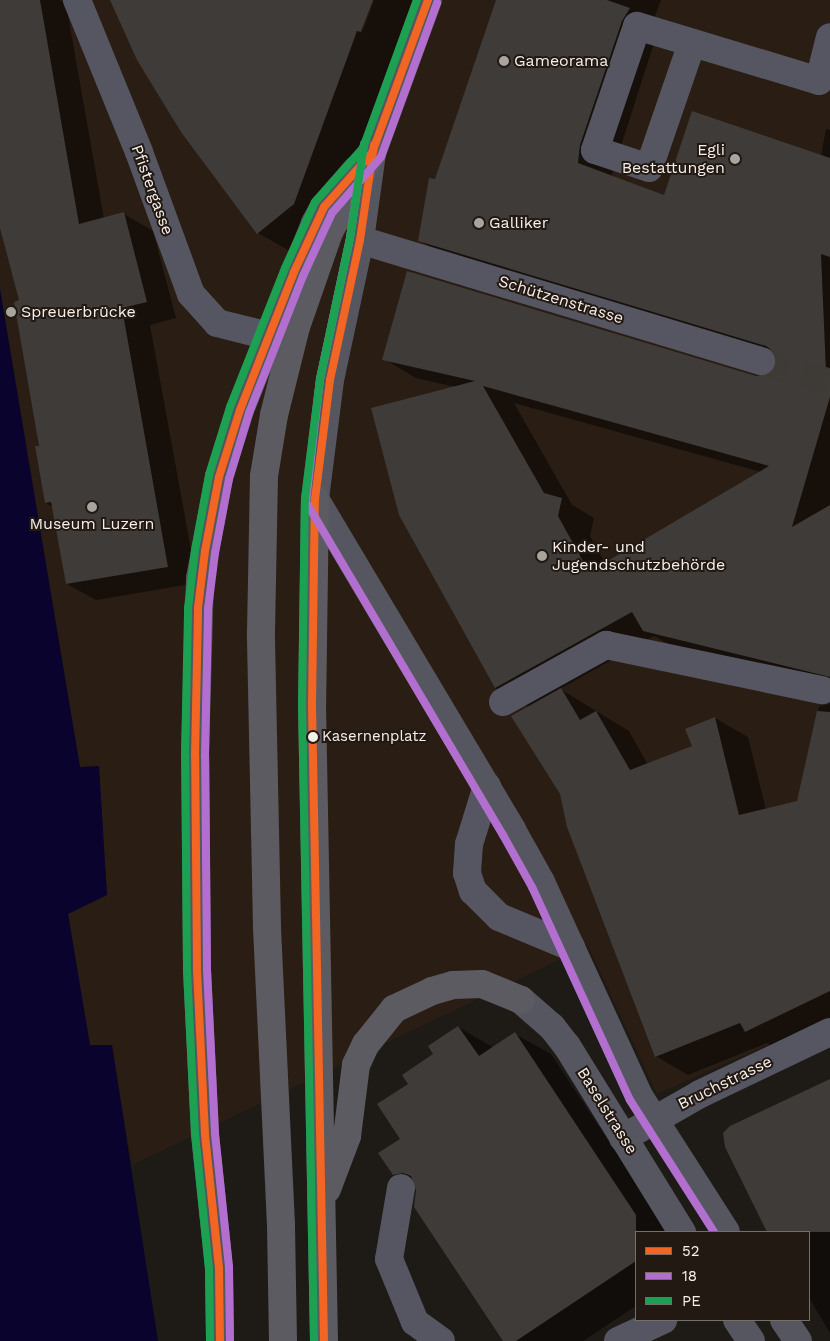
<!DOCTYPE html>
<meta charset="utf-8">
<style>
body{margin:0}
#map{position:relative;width:830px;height:1341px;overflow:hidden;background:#1e1a16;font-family:"Work Sans",sans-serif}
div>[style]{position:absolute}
.built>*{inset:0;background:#2a1d13}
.water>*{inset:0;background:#09032d}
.shadow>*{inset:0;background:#0007}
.building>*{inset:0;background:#3f3b38}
.minor-tunnel>*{height:28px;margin-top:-14px;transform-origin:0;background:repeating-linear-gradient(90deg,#3e3a36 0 28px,transparent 0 42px)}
.minor>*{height:28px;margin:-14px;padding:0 14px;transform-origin:14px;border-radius:14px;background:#555661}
.major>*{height:28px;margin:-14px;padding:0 14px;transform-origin:14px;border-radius:14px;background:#565660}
.highway>*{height:28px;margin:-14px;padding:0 14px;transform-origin:14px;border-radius:14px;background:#5c5b62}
.bus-1>*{height:8px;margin:-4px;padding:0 4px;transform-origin:4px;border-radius:4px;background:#f26522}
.bus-2>*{height:8px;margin:-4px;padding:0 4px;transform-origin:4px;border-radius:4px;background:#b36fd0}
.bus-3>*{height:8px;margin:-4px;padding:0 4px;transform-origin:4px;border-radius:4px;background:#1ca051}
.dots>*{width:14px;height:14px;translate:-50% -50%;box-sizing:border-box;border:2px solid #221912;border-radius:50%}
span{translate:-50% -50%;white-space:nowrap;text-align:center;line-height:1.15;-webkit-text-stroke:4px #221912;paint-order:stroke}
.bus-label{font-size:15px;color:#f5eee9}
.left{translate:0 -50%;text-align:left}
.poi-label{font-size:16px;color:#f5eee9}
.right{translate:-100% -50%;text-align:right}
.street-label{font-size:16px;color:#f5eee9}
.legend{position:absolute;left:635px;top:1231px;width:175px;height:90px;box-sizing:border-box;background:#221912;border:1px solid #766e68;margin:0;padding:6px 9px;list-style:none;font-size:15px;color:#f5eee9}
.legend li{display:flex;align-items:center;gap:10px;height:25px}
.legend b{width:25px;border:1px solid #766e68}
</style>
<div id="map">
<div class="built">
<div style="clip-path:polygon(0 0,830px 0,830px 1017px,657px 1094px,588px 946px,132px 1165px,112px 1046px,90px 1045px,68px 913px,107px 895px,98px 766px,80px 767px,5px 329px,0 289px)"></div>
</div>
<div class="water">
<div style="clip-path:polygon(0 289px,80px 767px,99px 766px,107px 895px,68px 914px,90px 1045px,112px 1045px,158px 1341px,0 1341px)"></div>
</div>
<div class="shadow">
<div style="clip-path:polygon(0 0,60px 0,66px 4px,104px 219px,124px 214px,153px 231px,176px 318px,150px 325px,197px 583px,96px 600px,67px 584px,53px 507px,46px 503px,21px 301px,0 215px)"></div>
<div style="clip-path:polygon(113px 0,372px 0,360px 39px,374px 0,421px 0,333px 226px,297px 255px,258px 233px)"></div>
<div style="clip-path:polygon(evenodd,497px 0,661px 0,653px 22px,655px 40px,611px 177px,664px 197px,821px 156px,826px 129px,830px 130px,830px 688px,677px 649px,654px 636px,560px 689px,629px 731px,648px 765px,694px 747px,715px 718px,748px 737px,766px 810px,798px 802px,819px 706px,830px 704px,830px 1025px,779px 1050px,767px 1043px,688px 1075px,656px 1056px,529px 707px,496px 688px,401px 515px,456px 387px,416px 378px,384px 359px,756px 377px,772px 374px,777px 365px,775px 357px,452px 259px,419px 240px,497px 0,514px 403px,761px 472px,605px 563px,590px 536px,594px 518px,572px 505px,514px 403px)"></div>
<div style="clip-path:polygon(458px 1027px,494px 1048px,515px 1034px,551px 1054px,669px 1232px,636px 1232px,636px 1306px,583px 1341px,504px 1341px,416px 1187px,394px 1174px,410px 1084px)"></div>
<div style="clip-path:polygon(830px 1080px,830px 1333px,809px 1298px,809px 1232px,769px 1232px,767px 1229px)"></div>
</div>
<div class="building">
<div style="clip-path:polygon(0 0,40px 0,79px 224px,124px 212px,147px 302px,122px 308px,168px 567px,66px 584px,51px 502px,45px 503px,35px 446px,39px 446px,14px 302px,19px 300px,0 228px)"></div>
<div style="clip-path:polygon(110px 0,373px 0,361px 32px,357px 31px,294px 204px,257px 234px,181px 132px,137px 60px)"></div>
<div style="clip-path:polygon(evenodd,496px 0,607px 0,630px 8px,622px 21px,580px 145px,578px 163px,664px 195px,692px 111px,830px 158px,830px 257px,821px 254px,826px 372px,830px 373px,830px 397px,792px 527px,830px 505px,830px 677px,643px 631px,632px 612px,495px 688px,399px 515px,371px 408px,475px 381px,382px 360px,407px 271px,756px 376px,771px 373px,776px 365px,773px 351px,766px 346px,418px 241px,429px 178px,435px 179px,496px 0,483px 386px,769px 466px,589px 572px,558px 516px,562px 498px,544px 493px,483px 386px)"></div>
<div style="clip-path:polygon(561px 688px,580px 720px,596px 711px,630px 770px,692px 746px,685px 729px,715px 717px,739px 815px,797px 801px,817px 711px,830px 712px,830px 991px,745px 1032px,740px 1023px,655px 1057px,567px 827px,560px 794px,511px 716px)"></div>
<div style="clip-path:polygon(458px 1026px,479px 1056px,515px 1032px,636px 1215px,636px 1261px,516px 1341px,503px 1341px,414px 1207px,416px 1190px,411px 1176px,403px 1173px,393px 1175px,378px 1153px,400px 1139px,377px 1104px,408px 1084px,402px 1075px,433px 1054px,428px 1046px)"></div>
<div style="clip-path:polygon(830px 1079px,830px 1232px,767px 1232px,725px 1147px,723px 1133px,730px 1126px)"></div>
</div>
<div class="minor-tunnel">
<div style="left:761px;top:361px;width:72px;rotate:17.7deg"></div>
</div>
<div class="minor">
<div style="left:77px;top:0;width:164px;rotate:67.8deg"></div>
<div style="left:139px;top:152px;width:151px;rotate:69.9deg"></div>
<div style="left:191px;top:294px;width:39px;rotate:48deg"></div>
<div style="left:217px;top:323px;width:54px;rotate:14deg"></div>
<div style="left:692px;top:43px;width:132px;rotate:109deg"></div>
<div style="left:649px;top:168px;width:57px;rotate:-161.6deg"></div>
<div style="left:595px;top:150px;width:131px;rotate:-71.3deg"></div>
<div style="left:637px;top:26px;width:190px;rotate:16.8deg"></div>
<div style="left:819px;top:81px;width:45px;rotate:-76deg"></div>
<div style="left:360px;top:240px;width:419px;rotate:16.8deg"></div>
<div style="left:503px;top:702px;width:118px;rotate:-29deg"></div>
<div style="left:606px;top:645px;width:221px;rotate:11.8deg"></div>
<div style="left:487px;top:786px;width:61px;rotate:107.2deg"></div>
<div style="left:469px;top:844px;width:29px;rotate:94deg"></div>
<div style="left:467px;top:873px;width:19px;rotate:72deg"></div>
<div style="left:473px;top:891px;width:37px;rotate:45deg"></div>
<div style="left:499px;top:917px;width:78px;rotate:22.6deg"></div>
<div style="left:623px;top:1138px;width:89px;rotate:-29.7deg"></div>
<div style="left:700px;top:1094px;width:144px;rotate:-25.5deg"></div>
<div style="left:401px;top:1188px;width:72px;rotate:99.6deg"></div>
<div style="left:389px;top:1259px;width:68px;rotate:67.6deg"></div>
<div style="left:415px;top:1322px;width:32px;rotate:36deg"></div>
<div style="left:618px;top:1341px;width:50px;rotate:-25deg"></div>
</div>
<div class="major">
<div style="left:428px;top:0;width:163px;rotate:110.1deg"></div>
<div style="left:372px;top:153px;width:88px;rotate:97.9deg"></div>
<div style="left:360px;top:240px;width:143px;rotate:102.1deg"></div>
<div style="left:330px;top:380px;width:120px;rotate:97.2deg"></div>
<div style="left:315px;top:499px;width:385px;rotate:59.2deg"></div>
<div style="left:512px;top:830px;width:60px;rotate:60.9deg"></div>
<div style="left:541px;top:882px;width:235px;rotate:65.4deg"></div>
<div style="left:639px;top:1096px;width:161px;rotate:57.4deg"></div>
<div style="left:521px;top:1000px;width:41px;rotate:41.1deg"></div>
<div style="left:552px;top:1027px;width:24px;rotate:52deg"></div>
<div style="left:567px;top:1046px;width:219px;rotate:58.3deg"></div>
<div style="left:737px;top:1320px;width:25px;rotate:56deg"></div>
<div style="left:784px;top:1320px;width:25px;rotate:56deg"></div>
<div style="left:220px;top:1341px;width:73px;rotate:-90.8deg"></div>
<div style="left:219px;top:1268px;width:135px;rotate:-96deg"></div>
<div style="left:205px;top:1134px;width:166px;rotate:-92.8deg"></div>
<div style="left:197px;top:968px;width:212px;rotate:-90.5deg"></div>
<div style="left:195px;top:756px;width:178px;rotate:-88.4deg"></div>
<div style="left:200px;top:578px;width:103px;rotate:-79.3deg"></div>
<div style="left:219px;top:477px;width:70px;rotate:-72.6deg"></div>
<div style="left:240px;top:410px;width:201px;rotate:-68.1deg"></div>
<div style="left:315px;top:223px;width:18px;rotate:-61deg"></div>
<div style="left:324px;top:207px;width:50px;rotate:-49deg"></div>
</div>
<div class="highway">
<div style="left:315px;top:499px;width:206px;rotate:90.8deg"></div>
<div style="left:312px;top:705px;width:636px;rotate:88.92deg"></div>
<div style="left:327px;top:1189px;width:57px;rotate:-69.3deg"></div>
<div style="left:347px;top:1136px;width:72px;rotate:-82.8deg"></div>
<div style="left:356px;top:1065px;width:23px;rotate:-65deg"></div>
<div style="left:366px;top:1044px;width:45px;rotate:-51.3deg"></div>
<div style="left:394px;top:1009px;width:42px;rotate:-25.3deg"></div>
<div style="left:432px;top:991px;width:22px;rotate:-16deg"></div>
<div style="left:453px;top:985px;width:29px;rotate:-2deg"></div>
<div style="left:482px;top:984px;width:42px;rotate:22.3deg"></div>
<div style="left:283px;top:1341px;width:116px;rotate:-91deg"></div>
<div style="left:281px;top:1225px;width:299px;rotate:-92.7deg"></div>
<div style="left:267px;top:926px;width:294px;rotate:-91.2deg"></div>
<div style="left:261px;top:632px;width:156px;rotate:-88.9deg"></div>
<div style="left:264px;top:476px;width:62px;rotate:-80.7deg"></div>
<div style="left:274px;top:415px;width:91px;rotate:-76deg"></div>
<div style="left:296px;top:327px;width:101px;rotate:-70.8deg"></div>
<div style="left:329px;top:232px;width:90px;rotate:-61.4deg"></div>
</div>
<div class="bus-1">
<div style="left:220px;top:1341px;width:73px;rotate:-90.8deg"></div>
<div style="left:219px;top:1268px;width:135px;rotate:-96deg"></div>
<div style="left:205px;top:1134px;width:166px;rotate:-92.8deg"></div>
<div style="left:197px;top:968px;width:212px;rotate:-90.5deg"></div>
<div style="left:195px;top:756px;width:148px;rotate:-88.8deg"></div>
<div style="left:198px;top:608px;width:57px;rotate:-83deg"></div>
<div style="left:205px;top:551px;width:75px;rotate:-79.3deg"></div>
<div style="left:219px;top:477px;width:70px;rotate:-72.6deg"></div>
<div style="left:240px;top:410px;width:148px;rotate:-68.6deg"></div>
<div style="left:294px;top:272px;width:72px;rotate:-65.2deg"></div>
<div style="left:324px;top:207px;width:72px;rotate:-48.4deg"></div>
<div style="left:372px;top:153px;width:163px;rotate:-69.9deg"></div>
<div style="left:324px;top:1341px;width:636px;rotate:-91.08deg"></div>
<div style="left:312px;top:705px;width:206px;rotate:-89.2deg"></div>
<div style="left:315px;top:499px;width:120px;rotate:-82.8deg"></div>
<div style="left:330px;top:380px;width:143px;rotate:-77.9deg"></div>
<div style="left:360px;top:240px;width:96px;rotate:-81.6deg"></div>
</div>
<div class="bus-2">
<div style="left:364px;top:144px;width:95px;rotate:98.5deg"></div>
<div style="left:350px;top:238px;width:144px;rotate:102deg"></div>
<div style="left:320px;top:379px;width:124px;rotate:96.5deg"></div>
<div style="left:306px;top:502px;width:387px;rotate:59.4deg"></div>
<div style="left:503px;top:835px;width:60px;rotate:60.9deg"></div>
<div style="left:532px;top:887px;width:234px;rotate:65.3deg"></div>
<div style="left:630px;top:1100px;width:156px;rotate:57.5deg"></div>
<div style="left:230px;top:1341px;width:74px;rotate:-90.8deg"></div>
<div style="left:229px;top:1267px;width:135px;rotate:-96deg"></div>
<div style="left:215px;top:1133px;width:165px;rotate:-92.8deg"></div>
<div style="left:207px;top:968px;width:212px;rotate:-90.5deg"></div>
<div style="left:205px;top:756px;width:147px;rotate:-88.8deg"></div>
<div style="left:208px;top:609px;width:56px;rotate:-82.9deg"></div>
<div style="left:215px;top:553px;width:75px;rotate:-79.3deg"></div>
<div style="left:229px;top:479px;width:69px;rotate:-73.1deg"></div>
<div style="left:249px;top:413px;width:147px;rotate:-68.5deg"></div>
<div style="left:303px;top:276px;width:69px;rotate:-65.3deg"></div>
<div style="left:332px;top:213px;width:74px;rotate:-48.8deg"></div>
<div style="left:381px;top:157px;width:164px;rotate:-70deg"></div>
</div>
<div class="bus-3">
<div style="left:210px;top:1341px;width:72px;rotate:-90.8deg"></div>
<div style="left:209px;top:1269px;width:136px;rotate:-95.9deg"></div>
<div style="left:195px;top:1134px;width:166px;rotate:-92.8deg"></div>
<div style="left:187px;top:968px;width:212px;rotate:-90.5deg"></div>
<div style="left:185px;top:756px;width:148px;rotate:-88.8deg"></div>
<div style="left:188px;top:608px;width:58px;rotate:-83.1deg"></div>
<div style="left:195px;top:550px;width:76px;rotate:-79.4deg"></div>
<div style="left:209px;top:475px;width:71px;rotate:-72.8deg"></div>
<div style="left:230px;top:407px;width:149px;rotate:-68.4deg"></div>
<div style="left:285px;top:268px;width:72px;rotate:-65.6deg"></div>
<div style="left:315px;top:202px;width:72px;rotate:-48.4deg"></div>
<div style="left:363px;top:148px;width:158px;rotate:-70deg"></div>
<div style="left:314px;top:1341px;width:636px;rotate:-91.08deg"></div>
<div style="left:302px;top:705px;width:206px;rotate:-89.2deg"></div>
<div style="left:305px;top:499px;width:121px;rotate:-82.9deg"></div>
<div style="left:320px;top:379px;width:144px;rotate:-78deg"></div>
<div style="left:350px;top:238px;width:95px;rotate:-81.5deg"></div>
</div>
<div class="dots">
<div style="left:504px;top:61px;background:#aaa49f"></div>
<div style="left:735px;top:159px;background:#aaa49f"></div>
<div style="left:479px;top:223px;background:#aaa49f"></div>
<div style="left:11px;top:312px;background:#aaa49f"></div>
<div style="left:92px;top:507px;background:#aaa49f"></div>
<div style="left:542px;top:556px;background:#aaa49f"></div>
<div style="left:313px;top:737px;background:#f5eee9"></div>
</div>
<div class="bus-label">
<span class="left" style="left:322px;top:737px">Kasernenplatz</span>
</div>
<div class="poi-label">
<span class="left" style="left:514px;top:61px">Gameorama</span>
<span class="right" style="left:725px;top:159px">Egli<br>Bestattungen</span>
<span class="left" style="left:489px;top:223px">Galliker</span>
<span class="left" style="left:21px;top:312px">Spreuerbrücke</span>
<span style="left:92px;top:524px">Museum Luzern</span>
<span class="left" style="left:552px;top:556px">Kinder- und<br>Jugendschutzbehörde</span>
</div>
<div class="street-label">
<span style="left:152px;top:190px;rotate:70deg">Pfistergasse</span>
<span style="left:561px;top:300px;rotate:17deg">Schützenstrasse</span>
<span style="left:725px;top:1083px;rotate:-26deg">Bruchstrasse</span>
<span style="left:607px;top:1111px;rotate:58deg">Baselstrasse</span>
</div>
<ul class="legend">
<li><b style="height:6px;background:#f26522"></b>52</li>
<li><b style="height:6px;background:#b36fd0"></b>18</li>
<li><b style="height:6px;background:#1ca051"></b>PE</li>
</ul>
</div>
